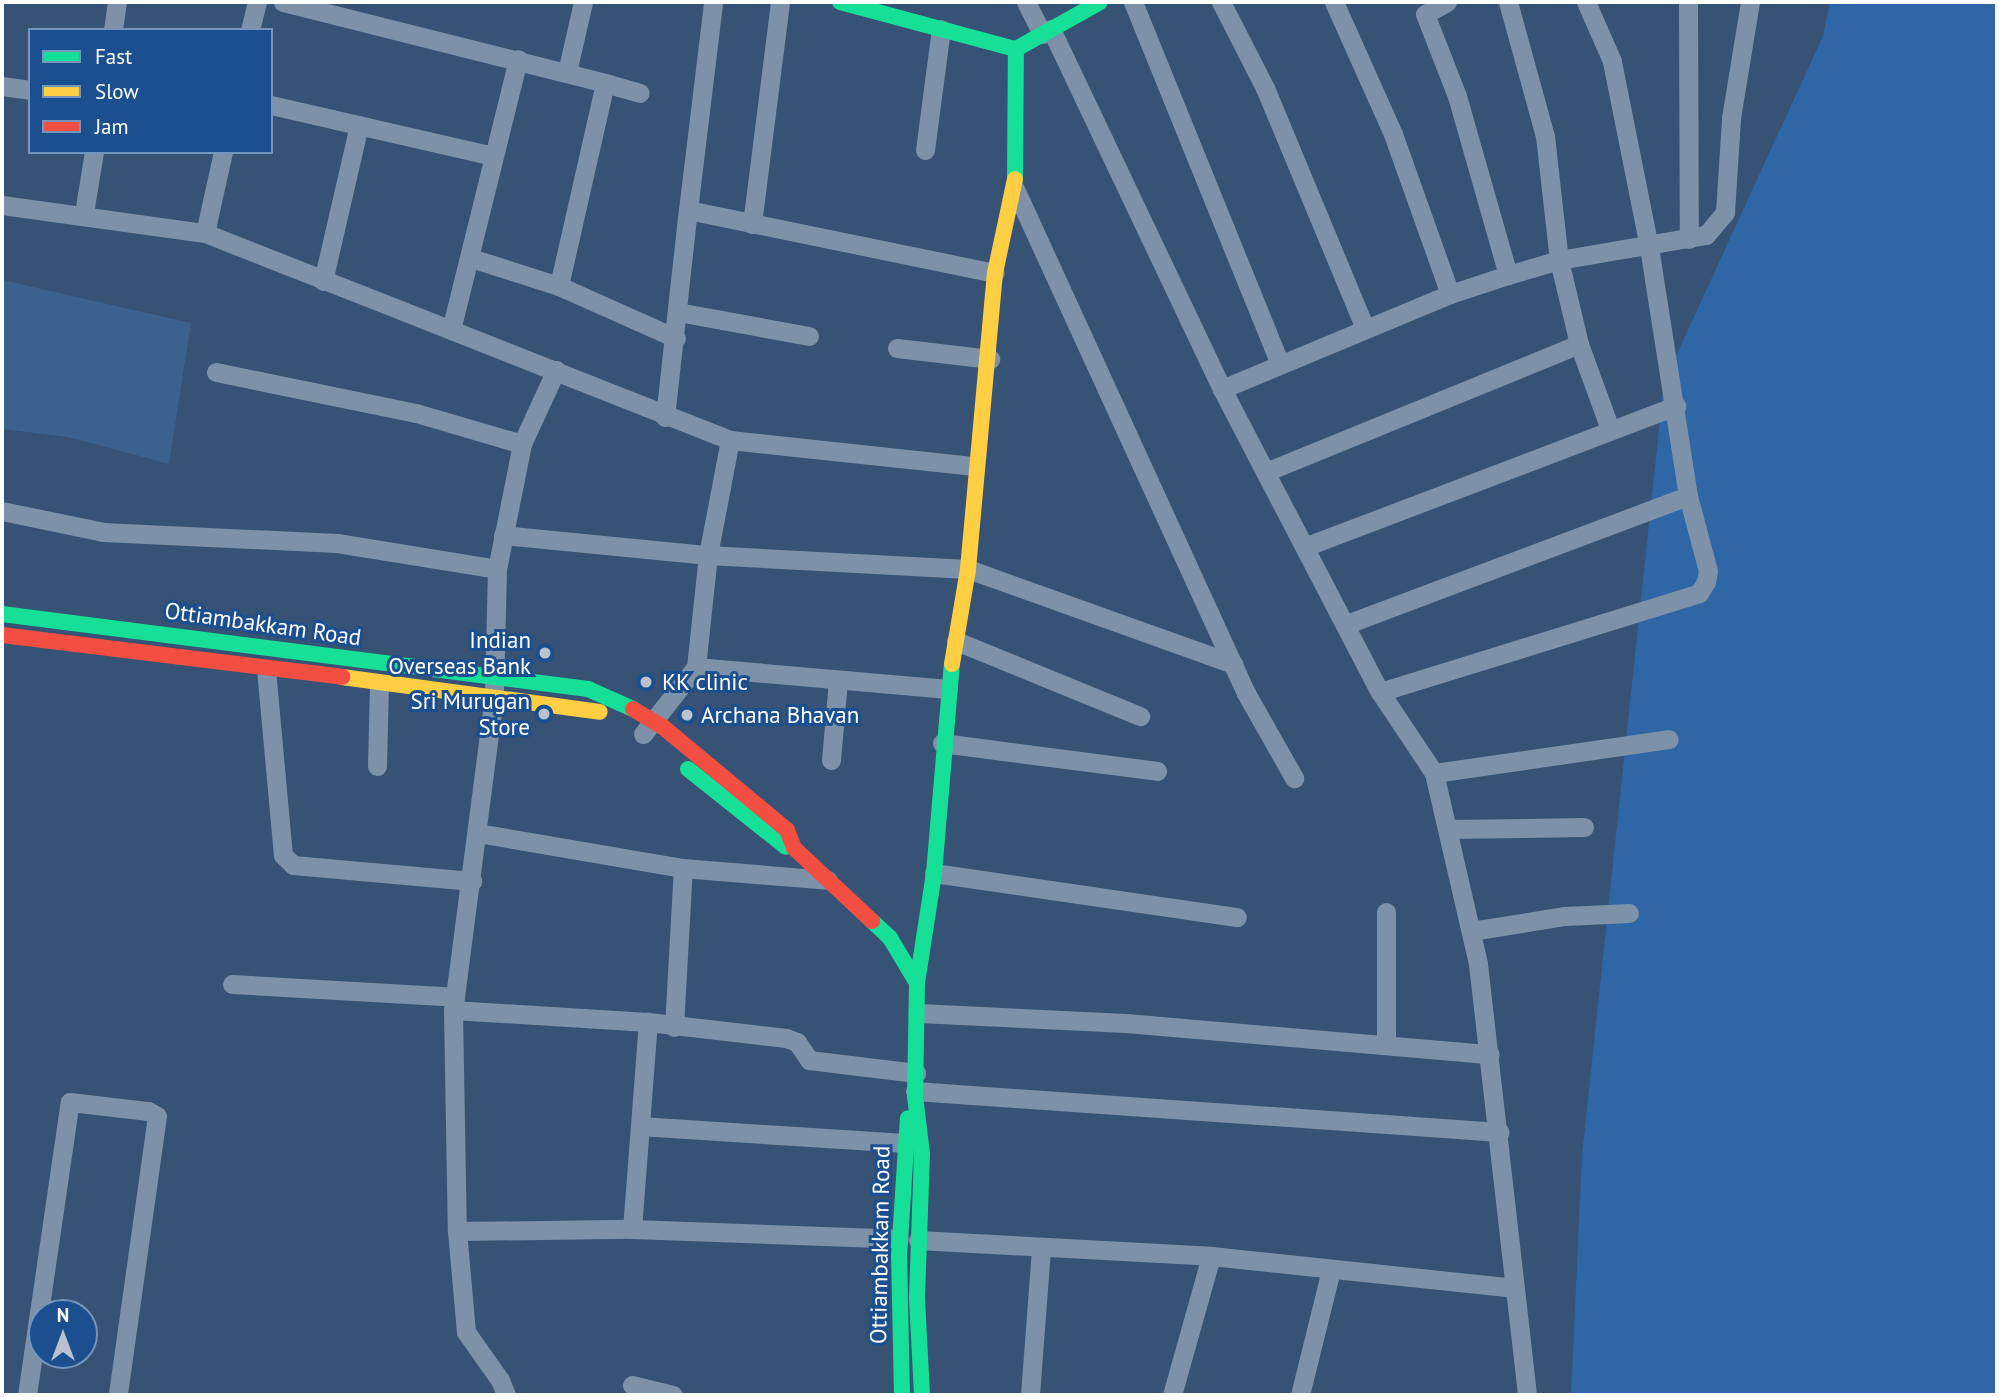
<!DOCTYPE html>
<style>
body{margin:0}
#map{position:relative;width:1999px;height:1397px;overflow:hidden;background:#365274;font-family:"PT Sans",sans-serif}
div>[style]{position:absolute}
.green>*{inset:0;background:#2f66a5}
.water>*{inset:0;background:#3b618d}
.street>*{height:19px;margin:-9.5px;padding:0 9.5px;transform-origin:9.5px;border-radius:9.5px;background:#7d92a8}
.fast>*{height:16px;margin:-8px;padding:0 8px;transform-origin:8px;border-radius:8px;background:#16e098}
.slow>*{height:16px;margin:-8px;padding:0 8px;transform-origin:8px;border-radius:8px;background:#ffcf43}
.jam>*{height:16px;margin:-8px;padding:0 8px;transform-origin:8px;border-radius:8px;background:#f24e42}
.dots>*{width:19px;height:19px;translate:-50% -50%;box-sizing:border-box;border:4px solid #1b4f8f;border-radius:50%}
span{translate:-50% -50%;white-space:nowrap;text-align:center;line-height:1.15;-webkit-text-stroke:6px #1b4f8f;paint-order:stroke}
.street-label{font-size:23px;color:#fff}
.poi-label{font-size:23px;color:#fff}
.right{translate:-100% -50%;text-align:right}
.left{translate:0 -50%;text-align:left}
.frame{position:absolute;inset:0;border:4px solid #fff;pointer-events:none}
.legend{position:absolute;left:28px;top:28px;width:245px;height:126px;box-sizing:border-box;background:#1b4f8f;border:2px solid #7695bc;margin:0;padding:9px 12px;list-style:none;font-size:21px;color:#fff}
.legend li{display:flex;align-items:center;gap:14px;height:35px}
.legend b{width:35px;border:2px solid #7695bc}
.north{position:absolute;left:28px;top:1299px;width:70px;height:70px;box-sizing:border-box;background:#1b4f8f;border:2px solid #7695bc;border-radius:50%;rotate:0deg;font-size:19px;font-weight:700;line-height:28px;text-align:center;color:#fff}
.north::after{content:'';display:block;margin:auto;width:24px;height:32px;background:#b9c2ce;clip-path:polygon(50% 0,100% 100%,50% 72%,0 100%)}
</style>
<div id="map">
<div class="green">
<div style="clip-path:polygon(1830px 2px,1997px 2px,1997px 1395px,1571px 1395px,1582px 1155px,1664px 382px,1823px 36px)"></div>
</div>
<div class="water">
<div style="clip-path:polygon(2px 280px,191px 323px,169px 464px,68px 437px,2px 429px)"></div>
</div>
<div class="street">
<div style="left:283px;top:2px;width:332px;rotate:14.1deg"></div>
<div style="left:605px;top:83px;width:208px;rotate:102.8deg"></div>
<div style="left:559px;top:286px;width:128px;rotate:24deg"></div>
<div style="left:1026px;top:2px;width:36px;rotate:63deg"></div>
<div style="left:1133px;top:2px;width:391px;rotate:67.9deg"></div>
<div style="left:1221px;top:2px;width:97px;rotate:62.9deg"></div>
<div style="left:1265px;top:88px;width:260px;rotate:67.4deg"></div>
<div style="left:1334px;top:2px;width:145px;rotate:65.9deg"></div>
<div style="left:1393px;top:134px;width:170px;rotate:70.4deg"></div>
<div style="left:1447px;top:2px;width:25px;rotate:151deg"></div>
<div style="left:1425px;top:14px;width:88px;rotate:68.7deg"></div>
<div style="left:1457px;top:96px;width:186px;rotate:74.1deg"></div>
<div style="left:1508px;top:2px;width:139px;rotate:74.6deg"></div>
<div style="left:1545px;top:136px;width:125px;rotate:83.6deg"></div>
<div style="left:1559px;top:260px;width:86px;rotate:76.6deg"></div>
<div style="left:1579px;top:344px;width:90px;rotate:70deg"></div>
<div style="left:1688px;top:2px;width:237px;rotate:89.8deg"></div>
<div style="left:1051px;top:29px;width:399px;rotate:64.6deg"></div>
<div style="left:1222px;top:389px;width:342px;rotate:62.5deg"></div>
<div style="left:1380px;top:692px;width:97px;rotate:56.3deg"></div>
<div style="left:1434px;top:773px;width:196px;rotate:77deg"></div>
<div style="left:1478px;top:964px;width:434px;rotate:83.5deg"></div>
<div style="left:113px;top:30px;width:28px;rotate:-82deg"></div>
<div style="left:250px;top:30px;width:29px;rotate:-76deg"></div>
<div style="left:567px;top:72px;width:72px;rotate:-77.1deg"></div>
<div style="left:605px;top:83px;width:36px;rotate:16deg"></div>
<div style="left:2px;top:86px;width:28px;rotate:8deg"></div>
<div style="left:271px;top:105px;width:228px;rotate:12.9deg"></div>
<div style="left:925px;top:150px;width:122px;rotate:-82.5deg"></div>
<div style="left:1015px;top:189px;width:554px;rotate:65.38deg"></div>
<div style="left:1246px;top:693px;width:98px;rotate:60.5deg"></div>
<div style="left:2px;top:205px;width:205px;rotate:7.9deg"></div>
<div style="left:205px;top:233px;width:564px;rotate:21.52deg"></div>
<div style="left:730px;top:440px;width:246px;rotate:6.1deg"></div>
<div style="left:688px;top:210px;width:209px;rotate:-83.1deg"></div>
<div style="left:84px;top:213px;width:62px;rotate:-80.7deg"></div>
<div style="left:752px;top:224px;width:224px;rotate:-82.8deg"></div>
<div style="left:205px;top:233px;width:83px;rotate:-77.5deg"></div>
<div style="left:471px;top:258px;width:92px;rotate:17.7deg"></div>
<div style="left:323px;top:281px;width:160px;rotate:-77deg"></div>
<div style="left:678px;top:312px;width:133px;rotate:10.4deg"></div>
<div style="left:451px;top:330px;width:279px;rotate:-76.1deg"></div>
<div style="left:897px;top:348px;width:94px;rotate:6.7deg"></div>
<div style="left:556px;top:370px;width:81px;rotate:114.7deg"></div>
<div style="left:522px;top:444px;width:127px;rotate:101.3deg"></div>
<div style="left:497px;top:569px;width:127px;rotate:91.4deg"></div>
<div style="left:494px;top:696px;width:317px;rotate:97.4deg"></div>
<div style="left:453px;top:1010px;width:221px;rotate:89deg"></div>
<div style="left:457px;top:1231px;width:175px;rotate:-0.7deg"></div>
<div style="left:632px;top:1229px;width:267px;rotate:2.1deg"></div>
<div style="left:216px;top:372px;width:204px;rotate:11.6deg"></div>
<div style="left:416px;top:413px;width:110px;rotate:16.3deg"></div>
<div style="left:1222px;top:389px;width:247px;rotate:-22.6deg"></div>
<div style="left:1450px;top:294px;width:61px;rotate:-18.1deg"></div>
<div style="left:1508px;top:275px;width:53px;rotate:-16.4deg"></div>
<div style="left:1559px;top:260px;width:149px;rotate:-9.7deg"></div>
<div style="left:1706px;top:235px;width:30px;rotate:-50deg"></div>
<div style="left:1725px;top:212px;width:94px;rotate:-86.3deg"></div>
<div style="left:1731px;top:118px;width:118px;rotate:-80.7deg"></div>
<div style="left:665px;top:417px;width:208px;rotate:-83.7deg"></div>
<div style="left:688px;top:210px;width:313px;rotate:11.6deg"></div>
<div style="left:1268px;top:471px;width:336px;rotate:-22.2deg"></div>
<div style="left:2px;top:511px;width:103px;rotate:11.7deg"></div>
<div style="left:103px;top:532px;width:234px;rotate:2.7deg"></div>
<div style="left:337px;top:543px;width:162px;rotate:9.2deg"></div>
<div style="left:503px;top:535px;width:206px;rotate:5.6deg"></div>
<div style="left:708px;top:555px;width:260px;rotate:3.1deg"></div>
<div style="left:968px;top:569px;width:282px;rotate:19.7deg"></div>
<div style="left:1307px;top:546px;width:395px;rotate:-20.8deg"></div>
<div style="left:1347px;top:624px;width:364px;rotate:-20.6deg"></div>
<div style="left:956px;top:641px;width:199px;rotate:22.2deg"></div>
<div style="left:696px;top:667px;width:253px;rotate:5deg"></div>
<div style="left:266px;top:669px;width:187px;rotate:84.8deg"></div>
<div style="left:283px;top:855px;width:14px;rotate:45deg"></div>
<div style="left:293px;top:865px;width:180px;rotate:5.1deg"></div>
<div style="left:1380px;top:692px;width:334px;rotate:-17.2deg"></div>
<div style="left:1699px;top:593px;width:13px;rotate:-58deg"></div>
<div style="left:1706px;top:582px;width:11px;rotate:-80deg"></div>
<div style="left:1708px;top:571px;width:78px;rotate:-104.9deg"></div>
<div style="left:1688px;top:496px;width:252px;rotate:-98.9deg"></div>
<div style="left:1649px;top:247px;width:190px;rotate:-101.3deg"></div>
<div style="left:1612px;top:61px;width:64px;rotate:-113.8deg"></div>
<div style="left:643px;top:734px;width:85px;rotate:-51.7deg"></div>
<div style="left:696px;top:667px;width:113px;rotate:-83.9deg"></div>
<div style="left:708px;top:555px;width:117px;rotate:-79.2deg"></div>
<div style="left:942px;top:743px;width:217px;rotate:7.4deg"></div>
<div style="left:831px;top:760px;width:80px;rotate:-85deg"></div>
<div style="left:377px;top:766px;width:81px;rotate:-88.6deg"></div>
<div style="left:1434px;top:773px;width:237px;rotate:-8.2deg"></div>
<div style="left:1448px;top:829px;width:136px;rotate:-0.8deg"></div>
<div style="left:478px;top:833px;width:208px;rotate:9.7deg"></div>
<div style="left:683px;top:868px;width:145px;rotate:4.7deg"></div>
<div style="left:934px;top:873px;width:306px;rotate:8.3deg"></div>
<div style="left:1386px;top:912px;width:133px;rotate:90deg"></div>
<div style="left:1471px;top:931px;width:95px;rotate:-9.1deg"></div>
<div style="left:1565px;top:916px;width:64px;rotate:-2.7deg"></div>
<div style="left:232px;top:984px;width:223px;rotate:3.3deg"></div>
<div style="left:453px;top:1010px;width:195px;rotate:3.5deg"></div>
<div style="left:648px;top:1022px;width:139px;rotate:6.6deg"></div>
<div style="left:786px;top:1038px;width:12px;rotate:20deg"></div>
<div style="left:797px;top:1042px;width:22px;rotate:56deg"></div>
<div style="left:809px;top:1060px;width:108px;rotate:6.9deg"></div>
<div style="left:919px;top:1013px;width:207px;rotate:2.8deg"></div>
<div style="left:1126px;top:1023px;width:365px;rotate:4.9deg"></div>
<div style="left:674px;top:1027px;width:159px;rotate:-86.8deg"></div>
<div style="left:915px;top:1091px;width:586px;rotate:4.01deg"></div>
<div style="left:640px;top:1126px;width:265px;rotate:3.7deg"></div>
<div style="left:632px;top:1229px;width:208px;rotate:-85.6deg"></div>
<div style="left:457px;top:1231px;width:101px;rotate:84.9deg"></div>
<div style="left:466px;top:1332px;width:59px;rotate:54.7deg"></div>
<div style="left:500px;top:1380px;width:16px;rotate:68deg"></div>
<div style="left:918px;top:1240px;width:293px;rotate:3.1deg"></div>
<div style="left:1211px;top:1256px;width:304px;rotate:6deg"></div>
<div style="left:632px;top:1385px;width:42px;rotate:13.7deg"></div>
<div style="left:27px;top:1395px;width:296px;rotate:-81.7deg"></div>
<div style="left:70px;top:1102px;width:79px;rotate:6.6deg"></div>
<div style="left:148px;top:1111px;width:10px;rotate:29deg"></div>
<div style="left:157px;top:1116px;width:282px;rotate:98deg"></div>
<div style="left:1030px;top:1395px;width:148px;rotate:-85.7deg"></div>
<div style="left:1172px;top:1395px;width:144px;rotate:-74.3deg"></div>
<div style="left:1300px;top:1395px;width:129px;rotate:-76.1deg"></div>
</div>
<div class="fast">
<div style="left:840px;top:2px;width:182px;rotate:15deg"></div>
<div style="left:1016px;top:49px;width:96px;rotate:-29.2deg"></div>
<div style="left:1015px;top:179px;width:130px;rotate:-89.6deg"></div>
<div style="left:2px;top:614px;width:591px;rotate:7.29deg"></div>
<div style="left:588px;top:689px;width:49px;rotate:24deg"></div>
<div style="left:688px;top:769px;width:125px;rotate:38.5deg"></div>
<div style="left:872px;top:921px;width:25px;rotate:43deg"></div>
<div style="left:890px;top:938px;width:52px;rotate:59deg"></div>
<div style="left:917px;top:983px;width:113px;rotate:91deg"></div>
<div style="left:915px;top:1096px;width:58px;rotate:83.1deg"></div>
<div style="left:922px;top:1154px;width:145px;rotate:92deg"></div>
<div style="left:917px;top:1299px;width:96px;rotate:87deg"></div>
<div style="left:917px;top:983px;width:111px;rotate:-81.2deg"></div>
<div style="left:934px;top:873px;width:210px;rotate:-85.1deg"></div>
<div style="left:902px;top:1395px;width:139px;rotate:-91.2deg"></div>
<div style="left:899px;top:1256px;width:138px;rotate:-86.3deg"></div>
</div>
<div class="slow">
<div style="left:952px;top:664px;width:96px;rotate:-80.4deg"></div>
<div style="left:968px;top:569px;width:297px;rotate:-84.8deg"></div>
<div style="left:995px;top:273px;width:96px;rotate:-78deg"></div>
<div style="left:342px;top:677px;width:260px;rotate:7.7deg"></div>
</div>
<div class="jam">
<div style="left:2px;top:635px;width:343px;rotate:7deg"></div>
<div style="left:633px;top:709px;width:35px;rotate:31deg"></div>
<div style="left:663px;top:727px;width:161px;rotate:39.7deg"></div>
<div style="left:787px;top:830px;width:19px;rotate:69deg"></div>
<div style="left:794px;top:848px;width:107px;rotate:43.1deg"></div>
</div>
<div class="dots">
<div style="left:545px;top:653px;background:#b9c2ce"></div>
<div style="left:646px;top:682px;background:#b9c2ce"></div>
<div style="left:544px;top:714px;background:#b9c2ce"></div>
<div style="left:687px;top:715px;background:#b9c2ce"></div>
</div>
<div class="street-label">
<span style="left:263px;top:624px;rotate:8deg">Ottiambakkam Road</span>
<span style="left:880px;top:1245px;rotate:-89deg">Ottiambakkam Road</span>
</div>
<div class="poi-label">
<span class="right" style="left:531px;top:653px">Indian<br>Overseas Bank</span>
<span class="left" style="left:662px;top:682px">KK clinic</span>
<span class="right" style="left:530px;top:714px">Sri Murugan<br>Store</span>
<span class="left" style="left:701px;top:715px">Archana Bhavan</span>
</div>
<div class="frame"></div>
<ul class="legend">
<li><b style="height:9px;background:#16e098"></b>Fast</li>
<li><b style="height:9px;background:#ffcf43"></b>Slow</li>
<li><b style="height:9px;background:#f24e42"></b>Jam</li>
</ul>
<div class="north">N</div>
</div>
